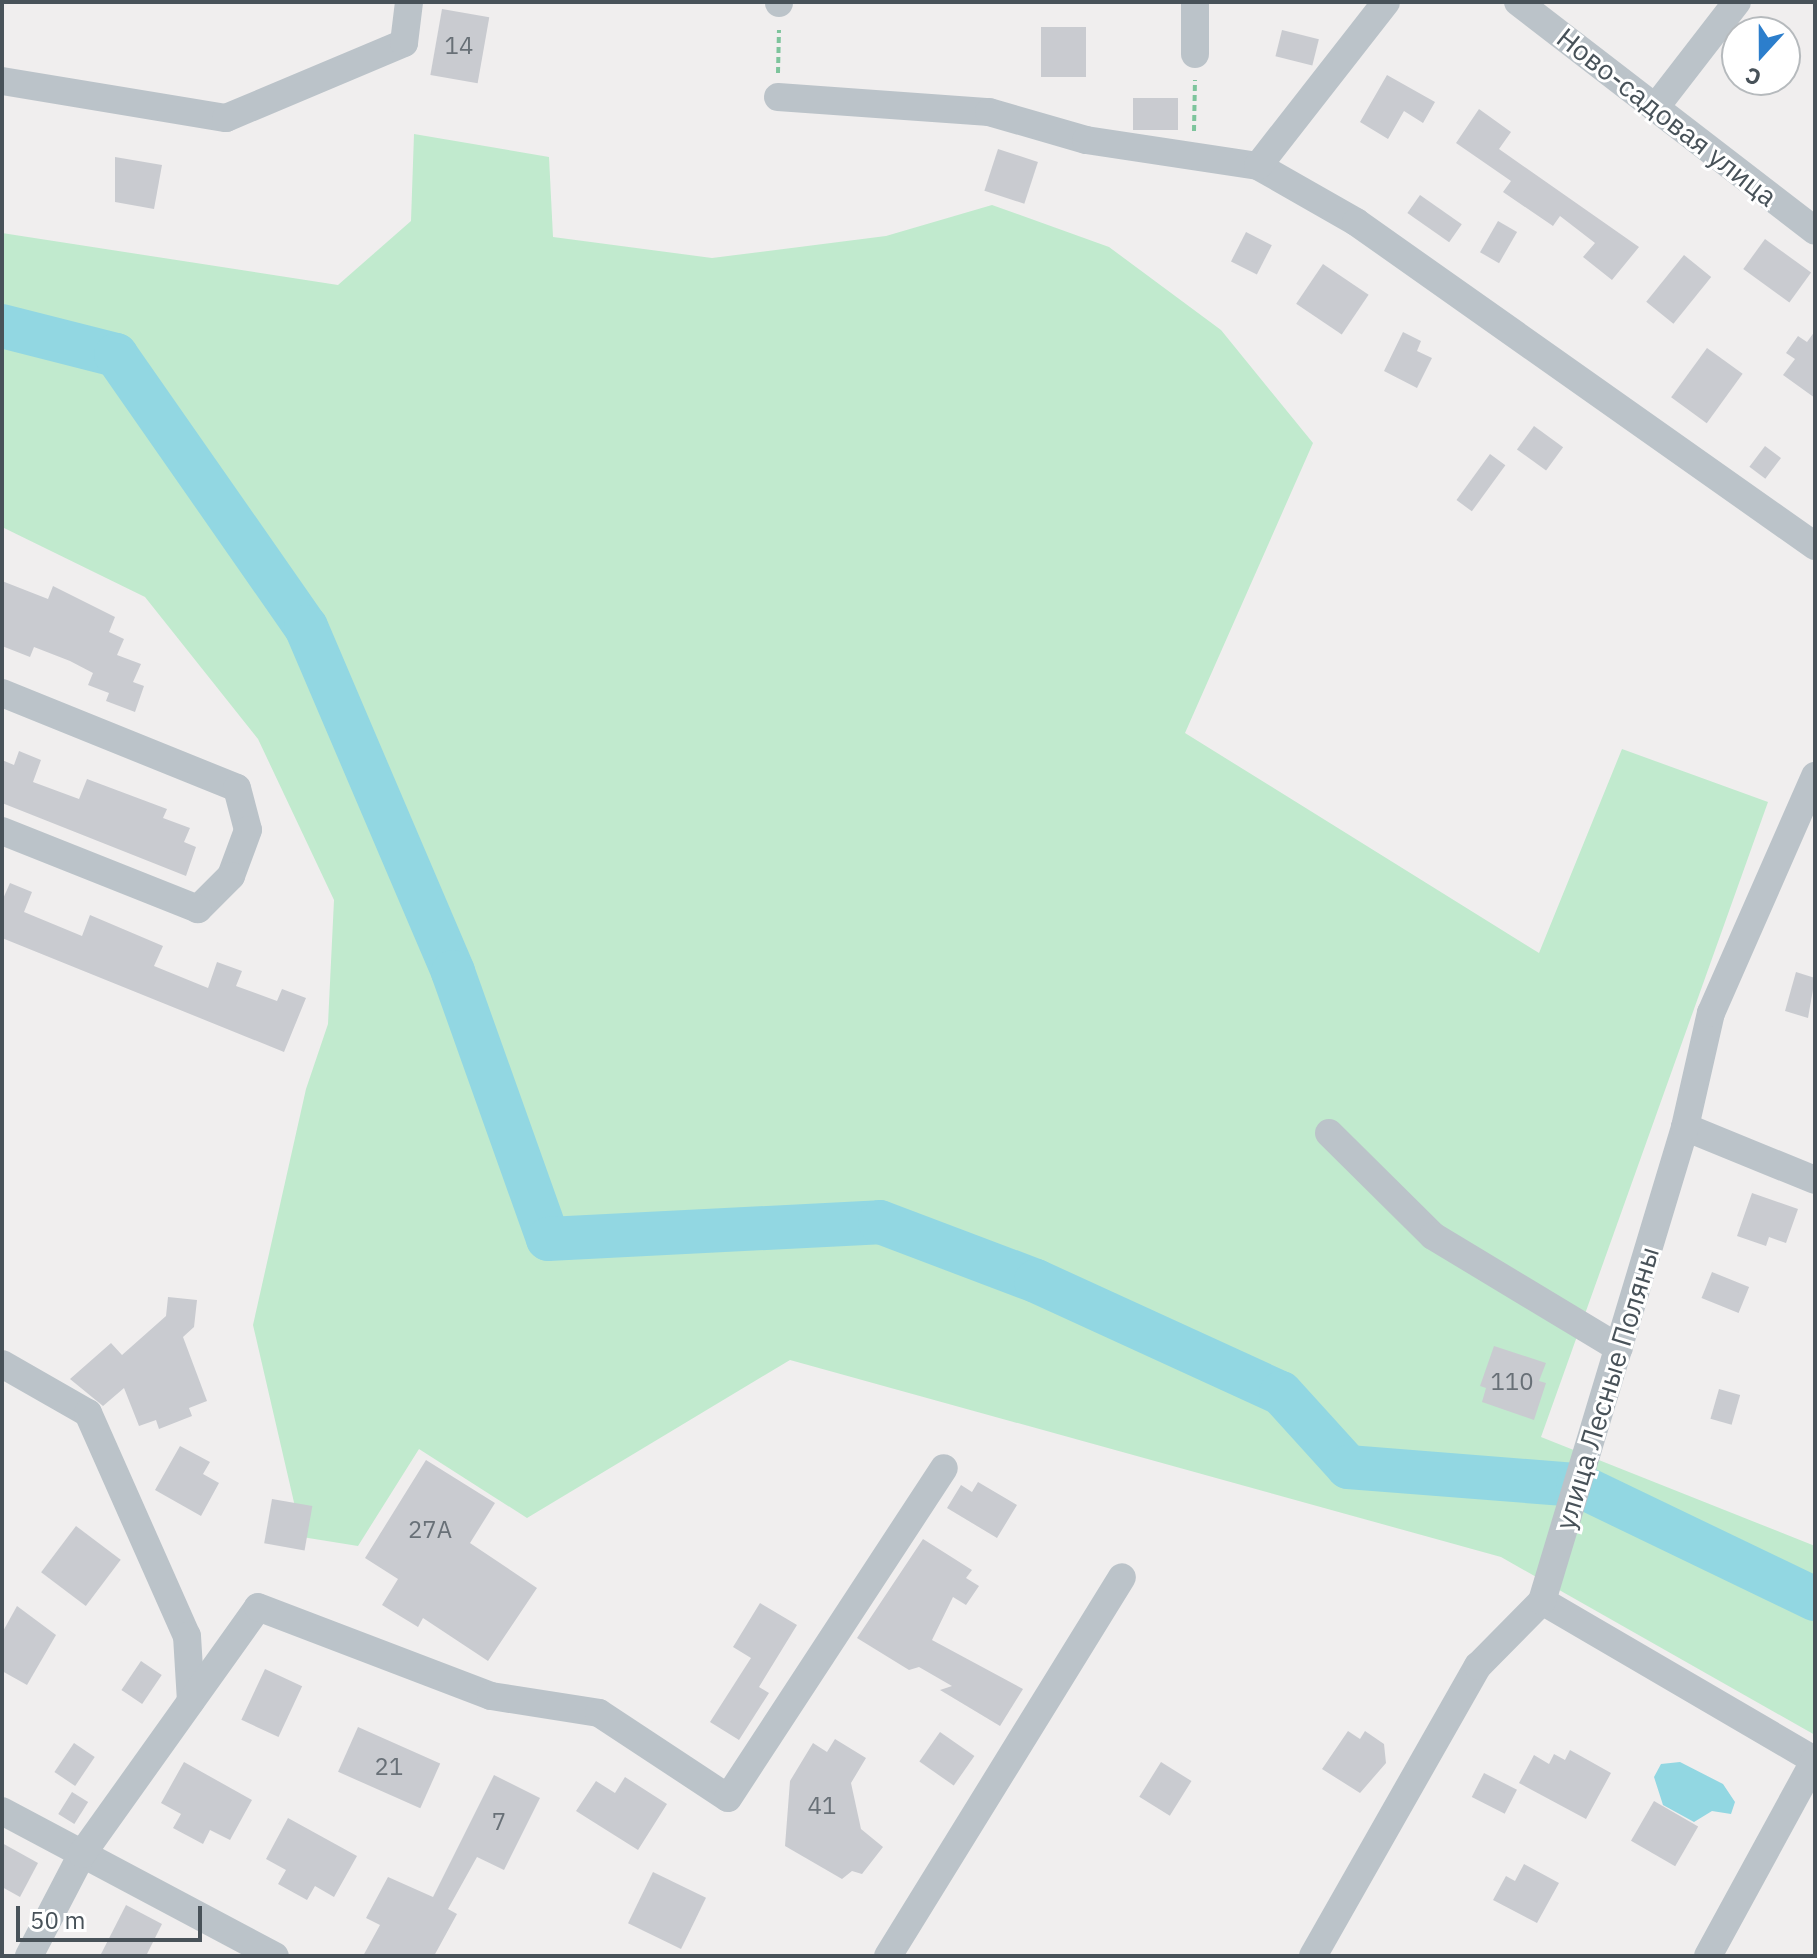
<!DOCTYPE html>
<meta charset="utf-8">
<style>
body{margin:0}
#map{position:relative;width:1817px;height:1958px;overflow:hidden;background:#f0eeee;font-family:"IBM Plex Sans",sans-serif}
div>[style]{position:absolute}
.green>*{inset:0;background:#c1eace}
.water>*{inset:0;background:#92d7e2}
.river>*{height:44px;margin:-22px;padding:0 22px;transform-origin:22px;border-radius:22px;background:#92d7e2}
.building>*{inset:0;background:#c9cbd0;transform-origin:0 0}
.path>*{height:4px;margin-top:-2px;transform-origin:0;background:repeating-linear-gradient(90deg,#7dc49c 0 6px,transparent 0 10px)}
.minor>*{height:28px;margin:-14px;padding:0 14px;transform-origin:14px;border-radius:14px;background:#bbc3c9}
span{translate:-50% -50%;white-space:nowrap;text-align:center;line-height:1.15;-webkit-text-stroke:6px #fff;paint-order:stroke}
.number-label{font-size:24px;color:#687077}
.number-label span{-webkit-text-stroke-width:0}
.street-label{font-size:28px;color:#485259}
.frame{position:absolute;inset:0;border:4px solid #485259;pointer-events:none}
.north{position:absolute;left:1721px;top:16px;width:80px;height:80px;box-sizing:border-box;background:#fff;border:2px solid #b6babd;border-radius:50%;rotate:201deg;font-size:22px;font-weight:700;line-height:32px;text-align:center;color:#485259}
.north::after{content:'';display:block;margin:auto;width:28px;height:36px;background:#2c7ecc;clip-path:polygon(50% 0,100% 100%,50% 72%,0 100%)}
.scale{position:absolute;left:16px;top:1906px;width:186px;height:36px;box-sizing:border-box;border:4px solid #485259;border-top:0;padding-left:10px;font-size:24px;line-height:28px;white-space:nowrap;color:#485259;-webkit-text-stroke:6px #fff;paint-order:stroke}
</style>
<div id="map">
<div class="green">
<div style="clip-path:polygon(414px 134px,549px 157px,553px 237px,712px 258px,886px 236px,992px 205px,1109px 247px,1221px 330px,1313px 443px,1185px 733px,1539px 953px,1622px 749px,1768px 802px,1541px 1437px,1815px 1546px,1815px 1735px,1501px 1557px,790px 1360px,527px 1518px,419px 1449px,358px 1546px,302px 1537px,253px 1325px,306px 1089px,328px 1024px,334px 900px,258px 739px,145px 597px,2px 527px,2px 233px,338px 285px,411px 221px)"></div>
</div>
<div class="water">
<div style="clip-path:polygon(1680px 1762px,1723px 1784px,1735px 1802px,1731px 1814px,1712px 1811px,1694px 1822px,1663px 1805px,1654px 1777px,1661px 1764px)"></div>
</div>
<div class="river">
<div style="left:2px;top:326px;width:118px;rotate:14.3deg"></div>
<div style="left:116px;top:355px;width:332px;rotate:55.1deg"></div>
<div style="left:306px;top:627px;width:375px;rotate:66.9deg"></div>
<div style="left:453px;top:972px;width:283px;rotate:70.4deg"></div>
<div style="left:548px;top:1239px;width:332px;rotate:-2.9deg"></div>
<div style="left:880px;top:1222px;width:167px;rotate:20.7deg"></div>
<div style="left:1036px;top:1281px;width:269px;rotate:24.6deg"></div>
<div style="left:1281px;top:1393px;width:100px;rotate:47.8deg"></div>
<div style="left:1348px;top:1467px;width:231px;rotate:4.5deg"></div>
<div style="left:1578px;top:1485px;width:263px;rotate:25.7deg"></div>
</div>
<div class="building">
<div style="left:442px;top:9px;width:48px;height:67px;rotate:10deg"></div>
<div style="left:1041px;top:27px;width:45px;height:50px"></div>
<div style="left:1282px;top:30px;width:38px;height:27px;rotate:14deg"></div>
<div style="clip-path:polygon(1387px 75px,1435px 102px,1423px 123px,1404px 111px,1388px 139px,1360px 122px)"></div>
<div style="left:1133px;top:98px;width:45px;height:32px"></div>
<div style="clip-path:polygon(1479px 109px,1511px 132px,1499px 149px,1639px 247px,1612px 280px,1583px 257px,1595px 243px,1560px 216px,1553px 226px,1503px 192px,1511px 181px,1456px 143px)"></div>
<div style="left:998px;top:149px;width:42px;height:44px;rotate:18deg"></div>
<div style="clip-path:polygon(115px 157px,162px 165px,154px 209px,115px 202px)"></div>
<div style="left:1420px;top:195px;width:51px;height:22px;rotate:35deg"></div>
<div style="left:1498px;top:221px;width:22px;height:36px;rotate:30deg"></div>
<div style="left:1246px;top:232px;width:29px;height:33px;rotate:27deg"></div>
<div style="left:1765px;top:239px;width:57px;height:37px;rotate:36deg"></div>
<div style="left:1684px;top:255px;width:35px;height:60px;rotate:39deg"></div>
<div style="left:1323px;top:264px;width:55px;height:48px;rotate:34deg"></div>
<div style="clip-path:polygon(1815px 331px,1815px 398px,1783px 375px,1795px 359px,1786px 353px,1798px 336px,1807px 342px)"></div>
<div style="clip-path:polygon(1403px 332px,1421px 341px,1417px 351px,1432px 358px,1417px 388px,1384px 371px)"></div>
<div style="left:1707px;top:348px;width:44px;height:61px;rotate:36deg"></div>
<div style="left:1534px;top:426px;width:36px;height:29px;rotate:36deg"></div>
<div style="left:1765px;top:446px;width:20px;height:26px;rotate:37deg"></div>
<div style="left:1490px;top:454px;width:19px;height:57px;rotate:36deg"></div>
<div style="clip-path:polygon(2px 581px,48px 599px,53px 586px,115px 617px,109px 632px,124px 639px,117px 655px,141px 664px,133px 682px,144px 686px,135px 712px,106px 701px,109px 693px,88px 685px,93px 673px,70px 661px,34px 647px,30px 657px,2px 646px)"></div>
<div style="clip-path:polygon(19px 751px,41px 760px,33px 782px,79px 799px,87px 779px,167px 809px,163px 818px,190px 828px,184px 842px,196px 847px,186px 876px,2px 803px,2px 760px,14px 765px)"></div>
<div style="clip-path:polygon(10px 883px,32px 892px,24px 912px,82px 936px,90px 915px,163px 946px,154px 966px,208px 988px,217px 962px,242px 971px,236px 986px,277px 1001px,282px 989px,306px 998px,284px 1052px,2px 938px,2px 901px)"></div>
<div style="clip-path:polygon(1796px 972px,1815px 978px,1808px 1018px,1785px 1011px)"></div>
<div style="clip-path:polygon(1752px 1193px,1798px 1209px,1786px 1243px,1769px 1237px,1766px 1246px,1737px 1236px)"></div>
<div style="left:1712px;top:1272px;width:40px;height:28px;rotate:22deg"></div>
<div style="clip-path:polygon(168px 1297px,197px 1300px,194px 1327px,183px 1337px,207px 1401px,189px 1408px,192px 1416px,159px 1429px,156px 1420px,139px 1426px,124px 1388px,103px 1406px,70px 1379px,111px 1343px,122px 1355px,166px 1316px)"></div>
<div style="clip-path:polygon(1494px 1346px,1546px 1363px,1539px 1381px,1546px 1383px,1534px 1420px,1482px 1402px,1486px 1388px,1480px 1386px)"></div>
<div style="left:1719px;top:1389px;width:22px;height:31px;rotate:16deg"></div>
<div style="clip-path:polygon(180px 1446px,210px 1462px,203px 1474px,219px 1483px,201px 1516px,155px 1490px)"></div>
<div style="clip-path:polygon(426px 1460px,495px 1503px,470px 1543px,537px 1588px,488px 1661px,423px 1618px,418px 1627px,382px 1605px,398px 1579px,365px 1558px)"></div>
<div style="clip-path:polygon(978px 1482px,1017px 1505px,997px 1538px,947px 1508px,961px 1485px,972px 1492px)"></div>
<div style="left:272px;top:1499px;width:41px;height:45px;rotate:10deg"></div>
<div style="left:76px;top:1526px;width:56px;height:58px;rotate:37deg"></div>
<div style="clip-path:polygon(923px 1539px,972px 1570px,966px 1578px,979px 1586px,966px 1605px,953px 1597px,932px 1640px,1023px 1689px,1000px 1726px,940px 1690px,952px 1686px,919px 1667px,909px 1670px,857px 1638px)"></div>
<div style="clip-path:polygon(760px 1603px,797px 1625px,759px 1687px,769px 1693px,739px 1740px,710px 1722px,751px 1658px,733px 1647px)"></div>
<div style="clip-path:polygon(17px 1606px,56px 1635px,27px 1685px,2px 1671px,2px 1633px)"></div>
<div style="left:141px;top:1661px;width:25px;height:35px;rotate:34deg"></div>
<div style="left:265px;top:1669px;width:41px;height:56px;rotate:25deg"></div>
<div style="left:358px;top:1727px;width:90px;height:49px;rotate:24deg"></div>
<div style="clip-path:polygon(1348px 1731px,1360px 1739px,1365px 1731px,1384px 1744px,1386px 1763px,1360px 1793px,1322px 1769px)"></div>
<div style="left:940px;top:1732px;width:42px;height:36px;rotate:35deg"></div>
<div style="clip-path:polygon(835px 1739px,866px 1758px,851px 1783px,861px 1829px,883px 1847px,862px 1874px,852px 1871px,842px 1879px,785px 1846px,790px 1781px,813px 1743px,827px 1752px)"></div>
<div style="left:74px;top:1743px;width:25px;height:35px;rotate:34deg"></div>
<div style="clip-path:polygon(1570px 1750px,1611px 1773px,1586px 1819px,1519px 1783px,1534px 1755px,1549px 1764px,1554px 1754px,1565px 1760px)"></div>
<div style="clip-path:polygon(184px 1762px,252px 1800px,230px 1840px,210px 1830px,203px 1844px,173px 1828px,181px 1814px,161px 1803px)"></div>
<div style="left:1161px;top:1762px;width:36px;height:41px;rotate:32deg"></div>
<div style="left:1484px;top:1773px;width:37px;height:27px;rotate:27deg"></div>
<div style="clip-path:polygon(494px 1775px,540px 1798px,504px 1870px,477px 1857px,448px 1909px,457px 1914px,434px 1956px,363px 1956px,380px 1925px,366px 1918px,388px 1877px,433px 1897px)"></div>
<div style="clip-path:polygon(625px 1777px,667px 1804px,638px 1850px,576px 1811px,596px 1781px,615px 1793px)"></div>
<div style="left:72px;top:1792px;width:19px;height:26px;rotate:32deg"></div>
<div style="left:1654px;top:1801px;width:51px;height:46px;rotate:30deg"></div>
<div style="clip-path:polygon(288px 1818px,357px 1856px,334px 1897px,315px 1886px,307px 1900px,278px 1884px,286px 1870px,266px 1859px)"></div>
<div style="clip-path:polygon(2px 1843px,38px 1863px,20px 1897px,2px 1887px)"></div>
<div style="clip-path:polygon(1524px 1864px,1559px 1883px,1537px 1923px,1493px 1900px,1506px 1876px,1515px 1881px)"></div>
<div style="left:653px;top:1872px;width:59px;height:57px;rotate:26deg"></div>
<div style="clip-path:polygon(126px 1905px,162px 1924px,146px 1956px,100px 1956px)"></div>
</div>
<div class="path">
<div style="left:778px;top:73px;width:43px;rotate:-88.7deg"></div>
<div style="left:1194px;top:131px;width:51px;rotate:-88.9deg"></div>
</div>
<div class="minor">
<div style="left:1518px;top:2px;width:375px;rotate:37.6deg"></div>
<div style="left:779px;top:3px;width:1px;rotate:-90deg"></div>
<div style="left:1195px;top:54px;width:52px;rotate:-90deg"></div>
<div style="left:2px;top:81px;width:227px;rotate:9.4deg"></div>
<div style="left:226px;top:118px;width:193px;rotate:-22.8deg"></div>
<div style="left:404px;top:43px;width:41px;rotate:-83deg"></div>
<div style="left:778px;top:97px;width:212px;rotate:4.1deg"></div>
<div style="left:989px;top:112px;width:101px;rotate:16.1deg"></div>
<div style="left:1086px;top:140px;width:174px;rotate:8.6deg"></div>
<div style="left:1258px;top:166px;width:113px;rotate:29.7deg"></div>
<div style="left:1356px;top:222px;width:562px;rotate:35.22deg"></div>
<div style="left:1655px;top:108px;width:134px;rotate:-52.3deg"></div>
<div style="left:1258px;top:166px;width:208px;rotate:-52deg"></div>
<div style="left:2px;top:693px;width:253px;rotate:22deg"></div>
<div style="left:237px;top:788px;width:43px;rotate:75.3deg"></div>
<div style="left:248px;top:830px;width:49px;rotate:110.3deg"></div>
<div style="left:231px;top:876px;width:47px;rotate:135deg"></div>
<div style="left:198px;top:909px;width:211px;rotate:-158.3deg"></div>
<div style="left:1685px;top:1127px;width:140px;rotate:22.2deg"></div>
<div style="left:1329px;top:1133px;width:146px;rotate:44.7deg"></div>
<div style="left:1433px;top:1236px;width:217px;rotate:31.1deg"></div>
<div style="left:2px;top:1364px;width:99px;rotate:29.7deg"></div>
<div style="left:88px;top:1413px;width:244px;rotate:66.1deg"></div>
<div style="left:187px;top:1636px;width:65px;rotate:86.5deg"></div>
<div style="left:1542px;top:1601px;width:313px;rotate:30.3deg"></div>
<div style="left:2px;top:1811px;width:309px;rotate:28deg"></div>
<div style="left:29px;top:1956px;width:115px;rotate:-62.5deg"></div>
<div style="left:82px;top:1854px;width:303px;rotate:-54.5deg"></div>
<div style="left:258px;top:1607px;width:249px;rotate:20.9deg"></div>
<div style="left:491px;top:1696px;width:109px;rotate:8.9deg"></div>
<div style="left:599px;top:1713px;width:154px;rotate:33.4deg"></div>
<div style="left:728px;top:1798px;width:394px;rotate:-56.8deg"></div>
<div style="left:888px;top:1956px;width:445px;rotate:-58.3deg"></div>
<div style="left:1313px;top:1956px;width:334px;rotate:-60.4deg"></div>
<div style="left:1478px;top:1666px;width:91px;rotate:-45.4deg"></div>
<div style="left:1542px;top:1601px;width:495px;rotate:-73.2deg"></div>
<div style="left:1685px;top:1127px;width:117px;rotate:-77.2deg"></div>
<div style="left:1711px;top:1013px;width:259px;rotate:-66.3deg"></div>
<div style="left:1708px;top:1956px;width:223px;rotate:-61.4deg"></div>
</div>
<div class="number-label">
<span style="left:459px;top:46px">14</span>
<span style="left:1512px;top:1382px">110</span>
<span style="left:430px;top:1530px">27А</span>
<span style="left:389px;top:1767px">21</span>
<span style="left:822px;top:1806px">41</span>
<span style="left:499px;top:1822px">7</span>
</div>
<div class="street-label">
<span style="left:1667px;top:117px;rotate:38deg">Ново-садовая улица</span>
<span style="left:1607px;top:1388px;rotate:-73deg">улица Лесные Поляны</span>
</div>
<div class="frame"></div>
<div class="north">С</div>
<div class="scale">50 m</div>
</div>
